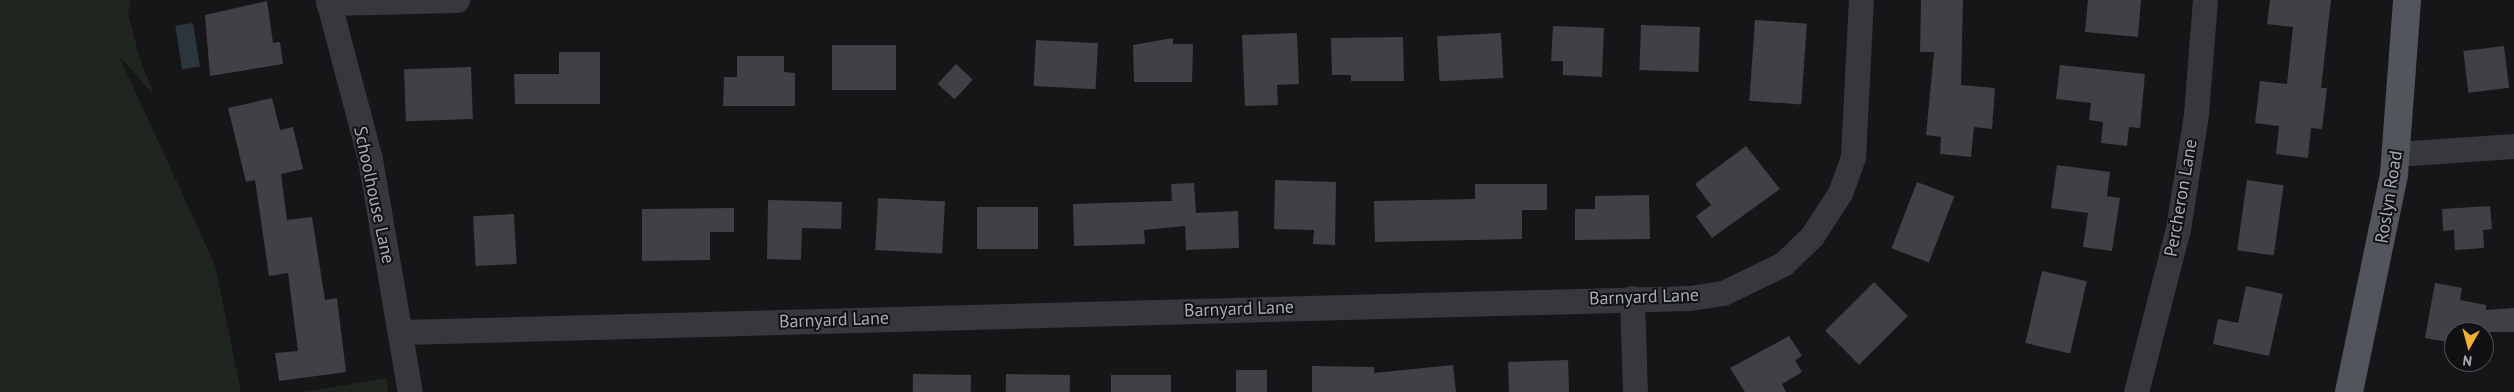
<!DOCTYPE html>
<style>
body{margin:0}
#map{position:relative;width:2514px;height:392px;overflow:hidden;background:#161618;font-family:"PT Sans",sans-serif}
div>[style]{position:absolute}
.green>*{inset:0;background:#1e261f}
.water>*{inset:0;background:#2c353c;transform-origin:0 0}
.building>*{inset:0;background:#404145;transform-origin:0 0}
.minor>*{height:25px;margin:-12.5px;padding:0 12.5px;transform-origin:12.5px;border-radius:12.5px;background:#37383d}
.major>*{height:28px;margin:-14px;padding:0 14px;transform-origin:14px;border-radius:14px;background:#53555c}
span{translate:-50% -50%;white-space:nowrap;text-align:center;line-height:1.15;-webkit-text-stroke:4px #111113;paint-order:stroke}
.street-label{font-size:18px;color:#a8adb8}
.north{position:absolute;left:2444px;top:322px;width:50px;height:50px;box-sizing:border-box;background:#111113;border:1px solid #4d4f55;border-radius:50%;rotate:187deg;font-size:14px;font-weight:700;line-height:20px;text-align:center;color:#a8adb8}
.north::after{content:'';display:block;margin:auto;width:18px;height:22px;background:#f2b134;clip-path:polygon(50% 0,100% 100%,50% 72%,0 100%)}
</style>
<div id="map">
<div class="green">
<div style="clip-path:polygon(0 0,131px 0,128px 13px,139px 56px,154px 95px,119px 56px,215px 265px,241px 392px,0 392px)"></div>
<div style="clip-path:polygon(387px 378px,388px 392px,304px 392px)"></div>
</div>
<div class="water">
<div style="left:193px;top:23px;width:44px;height:18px;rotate:81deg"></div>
</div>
<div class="building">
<div style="clip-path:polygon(1921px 0,1963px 0,1961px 85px,1995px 88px,1992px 129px,1974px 127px,1971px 157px,1940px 154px,1941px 137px,1926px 135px,1934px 52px,1920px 52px)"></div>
<div style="clip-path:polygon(2088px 0,2141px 0,2138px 37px,2085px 32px)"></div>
<div style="clip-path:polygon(2270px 0,2331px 0,2321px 88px,2327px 88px,2322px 129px,2311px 128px,2308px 158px,2276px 154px,2279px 126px,2255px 123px,2260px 81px,2287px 84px,2293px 27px,2267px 24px)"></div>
<div style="clip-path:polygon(267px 1px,273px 43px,280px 42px,283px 64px,210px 76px,205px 15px)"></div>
<div style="left:1755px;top:20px;width:52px;height:81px;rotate:4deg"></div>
<div style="left:1641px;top:25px;width:59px;height:45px;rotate:2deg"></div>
<div style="clip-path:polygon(1553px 26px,1604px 28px,1602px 77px,1563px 75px,1563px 61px,1551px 61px)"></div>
<div style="clip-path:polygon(1297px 33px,1299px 84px,1277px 85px,1278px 105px,1245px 106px,1242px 35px)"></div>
<div style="left:1501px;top:33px;width:45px;height:64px;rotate:87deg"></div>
<div style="clip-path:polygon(1403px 37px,1404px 81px,1351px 81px,1351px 75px,1332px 75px,1331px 38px)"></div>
<div style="clip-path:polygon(1173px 38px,1173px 44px,1193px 44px,1192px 82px,1134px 82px,1133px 45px)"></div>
<div style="left:1036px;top:40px;width:62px;height:46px;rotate:3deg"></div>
<div style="left:896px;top:45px;width:45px;height:64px;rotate:90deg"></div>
<div style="left:2504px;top:46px;width:42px;height:41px;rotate:83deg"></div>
<div style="clip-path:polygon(559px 52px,600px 52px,600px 104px,515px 104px,514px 74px,559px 74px)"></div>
<div style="clip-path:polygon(737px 56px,784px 56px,784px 72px,795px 73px,795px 106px,723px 106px,724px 77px,737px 77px)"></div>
<div style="left:956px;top:64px;width:23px;height:27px;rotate:43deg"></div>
<div style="clip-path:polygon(2060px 65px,2145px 74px,2140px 128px,2129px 127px,2127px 146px,2101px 143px,2103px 122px,2089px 120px,2091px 103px,2056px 99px)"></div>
<div style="left:471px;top:67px;width:52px;height:67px;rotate:88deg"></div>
<div style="clip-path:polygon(272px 98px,280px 130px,293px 127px,303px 169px,281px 174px,287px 220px,312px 217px,325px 300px,337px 298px,346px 372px,279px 381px,275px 353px,298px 351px,288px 273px,269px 276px,255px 180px,246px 182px,228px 108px)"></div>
<div style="clip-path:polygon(1746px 146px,1780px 189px,1712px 238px,1696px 216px,1711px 205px,1695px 184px)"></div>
<div style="clip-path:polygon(2057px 165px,2110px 172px,2107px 196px,2120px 198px,2112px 251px,2083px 247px,2088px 213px,2051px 208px)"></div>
<div style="clip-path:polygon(1275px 180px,1336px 182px,1335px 245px,1313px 244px,1314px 230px,1274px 229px)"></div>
<div style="left:2247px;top:180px;width:37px;height:71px;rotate:8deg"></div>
<div style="left:1917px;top:182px;width:40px;height:71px;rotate:21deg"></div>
<div style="clip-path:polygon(1194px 183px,1196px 213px,1238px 211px,1239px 248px,1186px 250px,1185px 226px,1144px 230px,1145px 244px,1074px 246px,1073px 204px,1172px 201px,1171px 184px)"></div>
<div style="clip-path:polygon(1475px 184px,1547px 184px,1547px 210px,1522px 210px,1522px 239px,1375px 242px,1374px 201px,1475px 199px)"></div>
<div style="clip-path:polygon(1649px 195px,1650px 239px,1575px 240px,1575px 209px,1595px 209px,1595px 196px)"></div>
<div style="left:878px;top:198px;width:67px;height:52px;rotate:3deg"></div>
<div style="clip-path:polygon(768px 200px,842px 202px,841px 229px,802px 228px,801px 260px,767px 259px)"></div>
<div style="clip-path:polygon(2490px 206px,2492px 229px,2483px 230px,2484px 248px,2455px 250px,2454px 230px,2443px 231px,2442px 209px)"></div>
<div style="left:977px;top:207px;width:61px;height:42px"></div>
<div style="clip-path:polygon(734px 208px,734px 232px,710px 232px,710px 260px,642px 261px,642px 209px)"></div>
<div style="left:514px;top:214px;width:50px;height:41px;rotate:87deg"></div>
<div style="left:2042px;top:271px;width:46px;height:74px;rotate:13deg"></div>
<div style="left:1874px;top:282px;width:48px;height:69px;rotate:45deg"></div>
<div style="clip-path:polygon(2435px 283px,2462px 288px,2460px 300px,2486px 305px,2486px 310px,2514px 308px,2514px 332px,2454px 332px,2454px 343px,2425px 338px)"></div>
<div style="clip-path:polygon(2246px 286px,2283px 294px,2269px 356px,2213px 344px,2218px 319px,2238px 323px)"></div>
<div style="clip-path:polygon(1789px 336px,1802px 356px,1795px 360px,1802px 372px,1782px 384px,1786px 392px,1745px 392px,1730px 368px)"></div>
<div style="left:1568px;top:360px;width:32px;height:60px;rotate:88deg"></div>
<div style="clip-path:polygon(1453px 365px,1456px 392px,1312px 392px,1312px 366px,1374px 367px,1374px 373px)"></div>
<div style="left:1267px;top:370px;width:22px;height:31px;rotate:90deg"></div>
<div style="left:913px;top:374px;width:58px;height:18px;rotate:1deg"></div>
<div style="left:1006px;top:374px;width:64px;height:18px;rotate:1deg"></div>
<div style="left:1171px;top:375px;width:17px;height:60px;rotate:90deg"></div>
</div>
<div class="minor">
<div style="left:328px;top:0;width:164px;rotate:75.2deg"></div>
<div style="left:370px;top:159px;width:236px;rotate:80.3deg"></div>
<div style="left:328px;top:3px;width:129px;rotate:-1.3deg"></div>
<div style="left:2396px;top:154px;width:118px;rotate:-3.9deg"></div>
<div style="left:1632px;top:298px;width:94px;rotate:88.2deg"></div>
<div style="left:401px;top:332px;width:1289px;rotate:-1.51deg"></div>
<div style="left:1690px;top:298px;width:33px;rotate:-9deg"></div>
<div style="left:1723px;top:293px;width:67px;rotate:-25.8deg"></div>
<div style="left:1783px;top:264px;width:40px;rotate:-44deg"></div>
<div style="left:1812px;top:236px;width:51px;rotate:-56.9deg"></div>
<div style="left:1840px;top:193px;width:38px;rotate:-70deg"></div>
<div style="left:1853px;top:157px;width:157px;rotate:-87.1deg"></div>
<div style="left:2136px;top:392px;width:168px;rotate:-75.6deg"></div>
<div style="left:2178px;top:229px;width:116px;rotate:-81.1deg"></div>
<div style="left:2196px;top:114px;width:114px;rotate:-85.5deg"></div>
</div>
<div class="major">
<div style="left:2349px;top:392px;width:223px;rotate:-78.3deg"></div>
<div style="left:2394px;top:174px;width:174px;rotate:-85.7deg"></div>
</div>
<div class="street-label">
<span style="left:374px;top:195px;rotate:78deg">Schoolhouse Lane</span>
<span style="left:2389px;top:197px;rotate:-81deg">Roslyn Road</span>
<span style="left:2181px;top:198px;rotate:-80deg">Percheron Lane</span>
<span style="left:1644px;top:297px;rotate:-2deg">Barnyard Lane</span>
<span style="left:1239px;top:309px;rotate:-2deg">Barnyard Lane</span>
<span style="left:834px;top:320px;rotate:-2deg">Barnyard Lane</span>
</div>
<div class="north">N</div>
</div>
